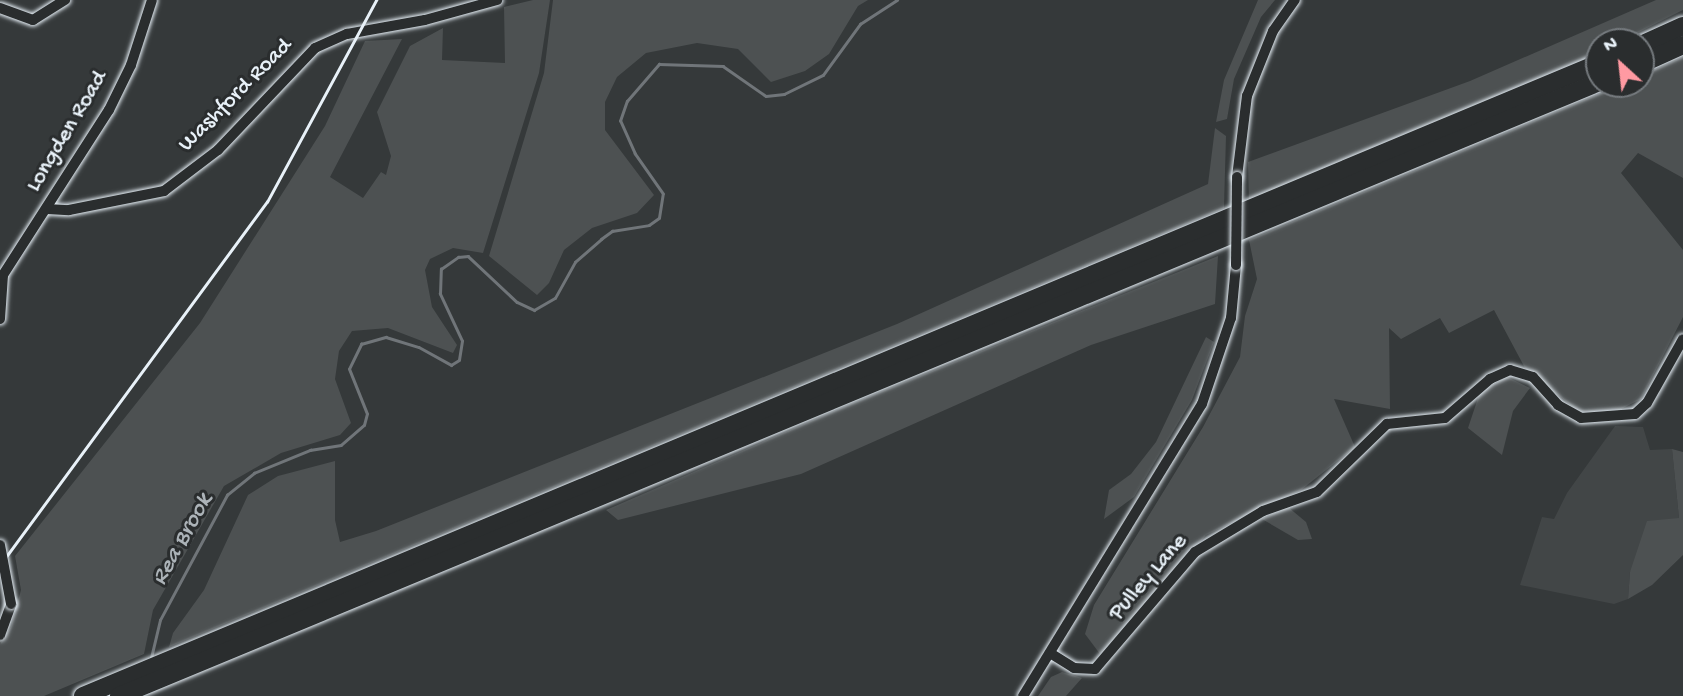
<!DOCTYPE html>
<style>
body{margin:0}
#map{position:relative;width:1683px;height:696px;overflow:hidden;background:#35393a;font-family:"Gochi Hand",sans-serif}
div>[style]{position:absolute}
.built>*{inset:0;background:#424647}
.green>*{inset:0;background:#4d5152}
.stream>*{height:2.5px;margin:-1.25px;padding:0 1.25px;transform-origin:1.25px;border-radius:1.25px;background:#707579}
.roads{filter:drop-shadow(0 0 2px #e8f1f8) drop-shadow(0 0 2px #e8f1f8)}
.minor>*{height:10px;margin:-5px;padding:0 5px;transform-origin:5px;border-radius:5px;background:#2a2d2e}
.highway>*{height:18px;margin:-9px;padding:0 9px;transform-origin:9px;border-radius:9px;background:#2a2d2e}
.rail>*{height:2.5px;margin:-1.25px;padding:0 1.25px;transform-origin:1.25px;border-radius:1.25px;background:#e8f1f8}
.bridges{filter:drop-shadow(0 0 2px #e8f1f8) drop-shadow(0 0 2px #e8f1f8)}
.minor-bridge>*{height:10px;margin:-5px;padding:0 5px;transform-origin:5px;border-radius:5px;background:#2a2d2e}
span{translate:-50% -50%;white-space:nowrap;text-align:center;line-height:1.15;-webkit-text-stroke:6px #2a2d2e;paint-order:stroke}
.street-label{font-size:23px;color:#e8f1f8}
.water-label{font-size:24px;color:#acb3b8;font-style:italic}
.north{position:absolute;left:1585px;top:28px;width:70px;height:70px;box-sizing:border-box;background:#2a2d2e;border:2px solid #767b7f;border-radius:50%;rotate:333deg;font-size:19px;font-weight:700;line-height:28px;text-align:center;color:#e8f1f8}
.north::after{content:'';display:block;margin:auto;width:24px;height:32px;background:#ff9aa2;clip-path:polygon(50% 0,100% 100%,50% 72%,0 100%)}
</style>
<div id="map">
<div class="built">
<div style="clip-path:polygon(1615px 426px,1643px 427px,1650px 450px,1672px 449px,1679px 518px,1630px 572px,1628px 599px,1614px 604px,1520px 585px,1542px 517px,1554px 519px,1567px 493px)"></div>
</div>
<div class="green">
<div style="clip-path:polygon(533px 0,550px 0,539px 73px,483px 253px,453px 248px,430px 259px,425px 270px,432px 307px,457px 345px,453px 353px,388px 328px,352px 331px,339px 351px,335px 379px,351px 423px,340px 435px,281px 453px,224px 486px,153px 610px,144px 654px,44px 696px,0 696px,0 644px,11px 627px,21px 590px,15px 556px,200px 323px,325px 126px,365px 41px,402px 39px,330px 177px,363px 198px,381px 172px,386px 175px,391px 156px,377px 112px,410px 46px,443px 28px,442px 60px,505px 63px,504px 7px)"></div>
<div style="clip-path:polygon(553px 0,868px 0,858px 6px,829px 54px,805px 71px,771px 82px,738px 49px,697px 43px,646px 53px,617px 77px,605px 102px,605px 130px,654px 195px,637px 213px,592px 228px,564px 250px,549px 283px,537px 295px,489px 256px,544px 73px)"></div>
<div style="clip-path:polygon(1258px 0,1275px 0,1261px 17px,1234px 79px,1227px 119px,1216px 122px,1224px 80px)"></div>
<div style="clip-path:polygon(1656px 0,1683px 0,1683px 10px,1619px 42px,1599px 42px,1599px 52px,1572px 65px,1249px 202px,1248px 162px,1470px 81px)"></div>
<div style="clip-path:polygon(1683px 57px,1683px 178px,1638px 153px,1621px 173px,1683px 250px,1683px 317px,1641px 399px,1613px 413px,1578px 411px,1525px 368px,1494px 310px,1449px 333px,1440px 318px,1401px 339px,1389px 328px,1390px 409px,1334px 399px,1355px 447px,1301px 490px,1206px 535px,1114px 644px,1100px 654px,1085px 634px,1094px 605px,1203px 427px,1240px 357px,1245px 316px,1257px 279px,1249px 240px,1623px 84px,1641px 84px,1641px 76px)"></div>
<div style="clip-path:polygon(1215px 128px,1226px 136px,1224px 208px,169px 647px,173px 633px,204px 590px,248px 495px,278px 476px,335px 461px,335px 520px,340px 542px,376px 531px,897px 324px,1208px 184px)"></div>
<div style="clip-path:polygon(1218px 256px,1215px 304px,1091px 345px,801px 474px,618px 520px,606px 510px,848px 405px)"></div>
<div style="clip-path:polygon(1206px 337px,1214px 342px,1192px 400px,1134px 497px,1104px 519px,1109px 490px,1131px 474px,1156px 442px)"></div>
<div style="clip-path:polygon(1507px 377px,1530px 388px,1513px 411px,1502px 455px,1468px 428px,1480px 392px)"></div>
<div style="clip-path:polygon(1672px 449px,1683px 452px,1683px 555px,1652px 585px,1628px 599px,1630px 572px,1647px 521px,1679px 518px)"></div>
<div style="clip-path:polygon(1288px 507px,1306px 522px,1312px 539px,1298px 540px,1262px 519px)"></div>
<div style="clip-path:polygon(1062px 672px,1082px 678px,1066px 696px,1038px 696px,1051px 677px)"></div>
</div>
<div class="stream">
<div style="left:150px;top:662px;width:43px;rotate:-76.6deg"></div>
<div style="left:160px;top:620px;width:142px;rotate:-61.8deg"></div>
<div style="left:227px;top:495px;width:35px;rotate:-39deg"></div>
<div style="left:254px;top:473px;width:61px;rotate:-22.3deg"></div>
<div style="left:310px;top:450px;width:31px;rotate:-9deg"></div>
<div style="left:341px;top:445px;width:30px;rotate:-41deg"></div>
<div style="left:364px;top:425px;width:11px;rotate:-75deg"></div>
<div style="left:367px;top:414px;width:48px;rotate:-111.8deg"></div>
<div style="left:349px;top:369px;width:28px;rotate:-64deg"></div>
<div style="left:361px;top:344px;width:26px;rotate:-16deg"></div>
<div style="left:386px;top:337px;width:34px;rotate:17deg"></div>
<div style="left:419px;top:347px;width:37px;rotate:29deg"></div>
<div style="left:451px;top:365px;width:9px;rotate:-32deg"></div>
<div style="left:459px;top:360px;width:19px;rotate:-81deg"></div>
<div style="left:462px;top:341px;width:52px;rotate:-115.1deg"></div>
<div style="left:440px;top:294px;width:25px;rotate:-88deg"></div>
<div style="left:441px;top:269px;width:21px;rotate:-35deg"></div>
<div style="left:458px;top:257px;width:10px;rotate:-6deg"></div>
<div style="left:468px;top:256px;width:67px;rotate:43.2deg"></div>
<div style="left:517px;top:302px;width:19px;rotate:25deg"></div>
<div style="left:534px;top:310px;width:24px;rotate:-30deg"></div>
<div style="left:555px;top:298px;width:41px;rotate:-60.9deg"></div>
<div style="left:575px;top:262px;width:35px;rotate:-41deg"></div>
<div style="left:601px;top:239px;width:14px;rotate:-36deg"></div>
<div style="left:612px;top:231px;width:37px;rotate:-9deg"></div>
<div style="left:649px;top:225px;width:12px;rotate:-35deg"></div>
<div style="left:659px;top:218px;width:24px;rotate:-81deg"></div>
<div style="left:663px;top:194px;width:49px;rotate:-125deg"></div>
<div style="left:635px;top:154px;width:36px;rotate:-114deg"></div>
<div style="left:620px;top:121px;width:21px;rotate:-71deg"></div>
<div style="left:627px;top:101px;width:49px;rotate:-49.1deg"></div>
<div style="left:659px;top:64px;width:64px;rotate:1.8deg"></div>
<div style="left:723px;top:66px;width:52px;rotate:34.9deg"></div>
<div style="left:766px;top:96px;width:18px;rotate:-6deg"></div>
<div style="left:784px;top:94px;width:43px;rotate:-26deg"></div>
<div style="left:823px;top:75px;width:63px;rotate:-54deg"></div>
<div style="left:860px;top:24px;width:44px;rotate:-33deg"></div>
</div>
<div class="roads">
<div class="minor">
<div style="left:0;top:8px;width:35px;rotate:20deg"></div>
<div style="left:33px;top:20px;width:38px;rotate:-32deg"></div>
<div style="left:1237px;top:177px;width:82px;rotate:-83deg"></div>
<div style="left:1247px;top:96px;width:70px;rotate:-68.2deg"></div>
<div style="left:1273px;top:31px;width:38px;rotate:-55deg"></div>
<div style="left:47px;top:209px;width:22px;rotate:3deg"></div>
<div style="left:69px;top:210px;width:97px;rotate:-11.3deg"></div>
<div style="left:164px;top:191px;width:68px;rotate:-37.2deg"></div>
<div style="left:218px;top:150px;width:141px;rotate:-46.4deg"></div>
<div style="left:315px;top:48px;width:35px;rotate:-24deg"></div>
<div style="left:347px;top:34px;width:79px;rotate:-10.2deg"></div>
<div style="left:425px;top:20px;width:75px;rotate:-15.5deg"></div>
<div style="left:0;top:319px;width:44px;rotate:-86.1deg"></div>
<div style="left:3px;top:275px;width:196px;rotate:-57.3deg"></div>
<div style="left:109px;top:110px;width:50px;rotate:-63.9deg"></div>
<div style="left:131px;top:65px;width:68px;rotate:-72.1deg"></div>
<div style="left:0;top:635px;width:33px;rotate:-70deg"></div>
<div style="left:1050px;top:653px;width:28px;rotate:32deg"></div>
<div style="left:1074px;top:668px;width:21px;rotate:3deg"></div>
<div style="left:1095px;top:669px;width:154px;rotate:-49.5deg"></div>
<div style="left:1195px;top:552px;width:79px;rotate:-31.1deg"></div>
<div style="left:1263px;top:511px;width:57px;rotate:-19.4deg"></div>
<div style="left:1317px;top:492px;width:98px;rotate:-44.2deg"></div>
<div style="left:1387px;top:424px;width:58px;rotate:-5.9deg"></div>
<div style="left:1445px;top:418px;width:60px;rotate:-40.9deg"></div>
<div style="left:1490px;top:379px;width:22px;rotate:-24deg"></div>
<div style="left:1510px;top:370px;width:24px;rotate:17deg"></div>
<div style="left:1533px;top:377px;width:38px;rotate:48deg"></div>
<div style="left:1558px;top:405px;width:26px;rotate:29deg"></div>
<div style="left:1581px;top:418px;width:54px;rotate:-4.2deg"></div>
<div style="left:1635px;top:414px;width:16px;rotate:-43deg"></div>
<div style="left:1647px;top:403px;width:73px;rotate:-60.6deg"></div>
<div style="left:1023px;top:696px;width:342px;rotate:-58.5deg"></div>
<div style="left:1202px;top:404px;width:91px;rotate:-71.4deg"></div>
<div style="left:1231px;top:318px;width:53px;rotate:-84.6deg"></div>
</div>
<div class="highway">
<div style="left:1641px;top:45px;width:46px;rotate:-24.3deg"></div>
<div style="left:1641px;top:64px;width:46px;rotate:-24.3deg"></div>
<div style="left:83px;top:696px;width:1643px;rotate:-22.66deg"></div>
<div style="left:119px;top:696px;width:1602px;rotate:-22.53deg"></div>
</div>
</div>
<div class="rail">
<div style="left:0;top:565px;width:451px;rotate:-53.7deg"></div>
<div style="left:267px;top:202px;width:230px;rotate:-61.6deg"></div>
</div>
<div class="bridges">
<div class="minor-bridge">
<div style="left:1236px;top:265px;width:88px;rotate:-89.3deg"></div>
<div style="left:0;top:545px;width:60px;rotate:79.4deg"></div>
</div>
</div>
<div class="street-label">
<span style="left:236px;top:96px;rotate:-45deg">Washford Road</span>
<span style="left:68px;top:132px;rotate:-59deg">Longden Road</span>
<span style="left:1149px;top:578px;rotate:-49deg">Pulley Lane</span>
</div>
<div class="water-label">
<span style="left:183px;top:540px;rotate:-61deg">Rea Brook</span>
</div>
<div class="north">N</div>
</div>
